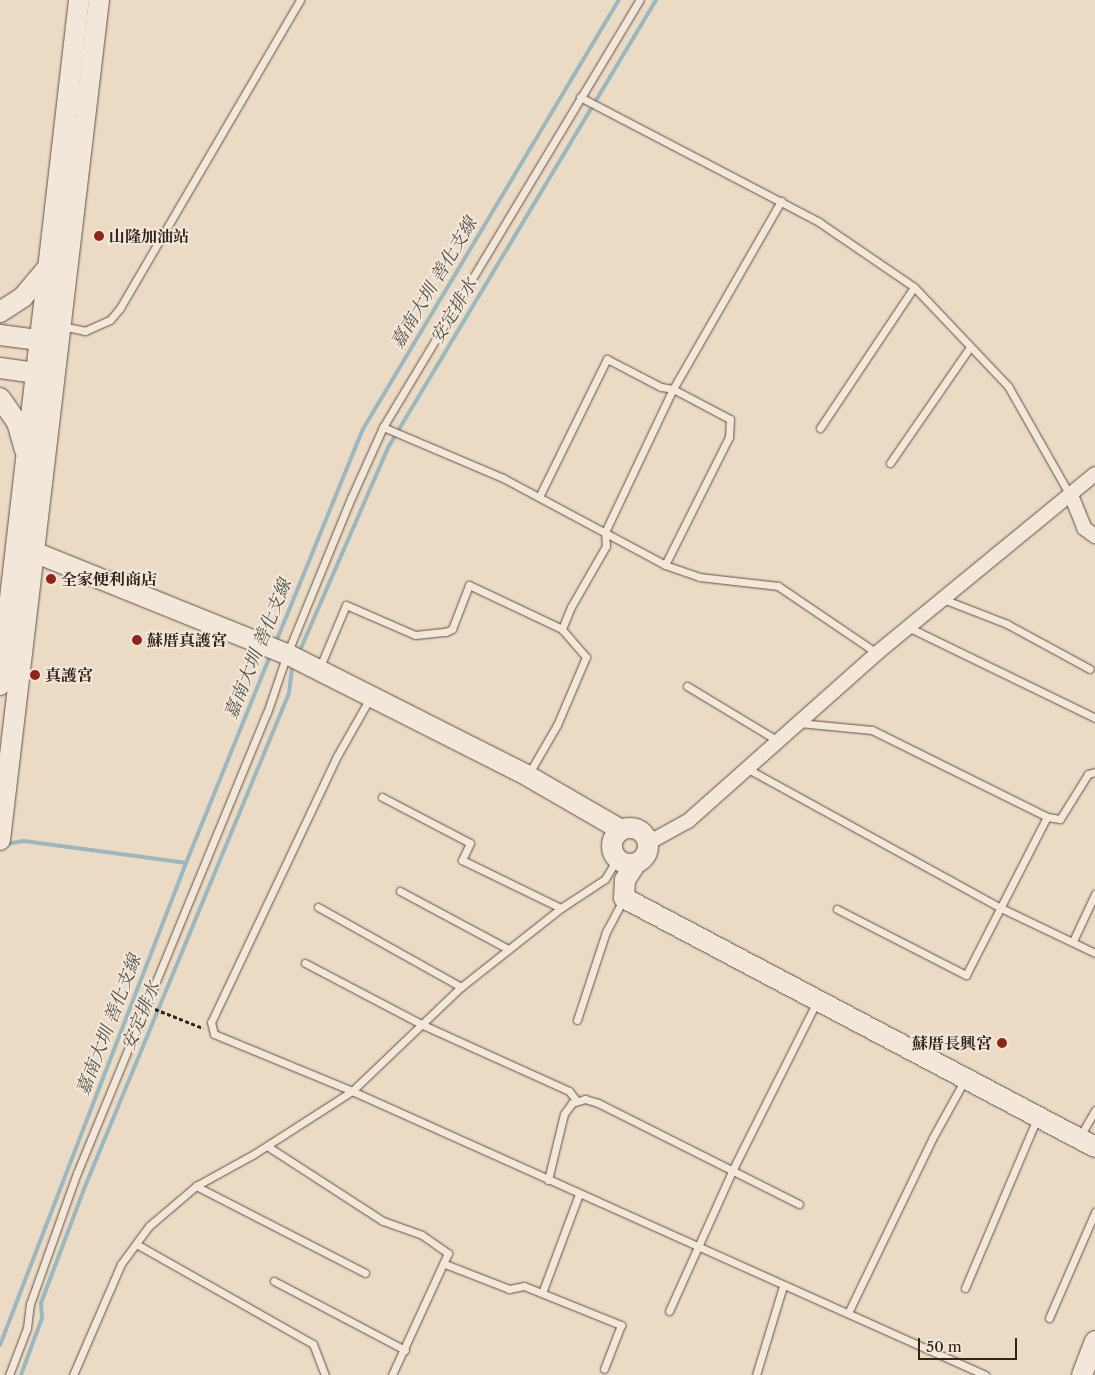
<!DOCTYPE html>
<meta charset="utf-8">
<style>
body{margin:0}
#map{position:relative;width:1095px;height:1375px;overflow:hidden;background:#ebdac4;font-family:"Libre Caslon Text","Noto Serif TC",serif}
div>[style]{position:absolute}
.stream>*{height:4px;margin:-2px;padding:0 2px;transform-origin:2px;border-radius:2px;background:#9cb8be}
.path>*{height:2.5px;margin-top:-1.25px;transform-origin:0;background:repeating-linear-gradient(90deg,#30241a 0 4px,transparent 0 6.5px)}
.roads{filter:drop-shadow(0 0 1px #5f5244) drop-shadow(0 0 1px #5f5244)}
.lane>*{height:7px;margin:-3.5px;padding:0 3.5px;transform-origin:3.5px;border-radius:3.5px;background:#f2e7d9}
.street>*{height:14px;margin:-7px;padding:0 7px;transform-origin:7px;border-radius:7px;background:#f2e7d9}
.secondary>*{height:20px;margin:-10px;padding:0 10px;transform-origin:10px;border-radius:10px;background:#f2e7d9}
.secondary>.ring{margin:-10px;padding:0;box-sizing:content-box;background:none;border:20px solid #f2e7d9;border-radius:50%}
.dots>*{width:14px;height:14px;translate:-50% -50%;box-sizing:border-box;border:2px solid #f2e7d9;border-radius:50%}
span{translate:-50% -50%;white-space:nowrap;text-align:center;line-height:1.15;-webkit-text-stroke:4px #f2e7d9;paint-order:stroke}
.poi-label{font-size:16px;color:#30241a;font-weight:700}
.left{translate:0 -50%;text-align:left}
.right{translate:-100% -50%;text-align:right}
.water-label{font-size:18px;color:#50504b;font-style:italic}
.scale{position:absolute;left:918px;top:1338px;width:99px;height:22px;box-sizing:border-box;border:2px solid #30241a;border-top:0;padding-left:6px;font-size:15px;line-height:18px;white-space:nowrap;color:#30241a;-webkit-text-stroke:4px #f2e7d9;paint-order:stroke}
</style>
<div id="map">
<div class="stream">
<div style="left:276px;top:642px;width:230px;rotate:-67.8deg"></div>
<div style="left:363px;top:429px;width:500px;rotate:-59.2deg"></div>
<div style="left:301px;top:648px;width:220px;rotate:-66.5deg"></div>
<div style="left:389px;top:446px;width:520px;rotate:-59.09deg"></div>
<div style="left:5px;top:844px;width:19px;rotate:-9deg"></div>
<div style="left:24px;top:841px;width:163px;rotate:7.7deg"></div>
<div style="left:0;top:1345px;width:517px;rotate:-68.9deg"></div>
<div style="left:186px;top:863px;width:226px;rotate:-67.9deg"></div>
<div style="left:21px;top:1375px;width:61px;rotate:-69.8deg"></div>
<div style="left:42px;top:1318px;width:15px;rotate:-94deg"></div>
<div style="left:41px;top:1303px;width:122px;rotate:-69.3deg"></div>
<div style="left:84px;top:1189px;width:537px;rotate:-67.54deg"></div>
<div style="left:289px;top:693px;width:23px;rotate:-83deg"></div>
</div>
<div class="path">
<div style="left:155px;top:1009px;width:52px;rotate:21.6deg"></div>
</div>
<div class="roads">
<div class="lane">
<div style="left:580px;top:97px;width:270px;rotate:27.6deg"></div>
<div style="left:819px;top:222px;width:115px;rotate:34.4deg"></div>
<div style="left:914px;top:287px;width:137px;rotate:46.5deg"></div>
<div style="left:1008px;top:386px;width:125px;rotate:60.4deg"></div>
<div style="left:62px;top:326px;width:24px;rotate:12deg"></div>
<div style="left:85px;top:331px;width:27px;rotate:-24deg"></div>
<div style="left:110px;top:320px;width:16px;rotate:-50deg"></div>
<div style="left:120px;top:308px;width:357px;rotate:-59.7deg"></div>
<div style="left:383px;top:427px;width:130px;rotate:23deg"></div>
<div style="left:503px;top:478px;width:184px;rotate:28.2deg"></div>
<div style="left:665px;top:565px;width:36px;rotate:19deg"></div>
<div style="left:699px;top:577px;width:80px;rotate:6.5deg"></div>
<div style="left:778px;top:586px;width:120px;rotate:34.1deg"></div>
<div style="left:820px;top:428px;width:169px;rotate:-56.3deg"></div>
<div style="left:890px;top:463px;width:141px;rotate:-55.4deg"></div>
<div style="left:539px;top:497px;width:154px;rotate:-63.8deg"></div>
<div style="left:607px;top:359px;width:61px;rotate:27.4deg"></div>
<div style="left:661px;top:387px;width:12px;rotate:9deg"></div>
<div style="left:673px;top:389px;width:64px;rotate:27.8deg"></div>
<div style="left:730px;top:419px;width:18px;rotate:93deg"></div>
<div style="left:729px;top:437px;width:143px;rotate:116.6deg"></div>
<div style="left:943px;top:599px;width:69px;rotate:21.3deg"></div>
<div style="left:1007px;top:624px;width:94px;rotate:28.5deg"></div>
<div style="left:910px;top:628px;width:206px;rotate:25.9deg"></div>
<div style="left:319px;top:669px;width:69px;rotate:-67.1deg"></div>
<div style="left:346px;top:605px;width:75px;rotate:23.5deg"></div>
<div style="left:415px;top:635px;width:31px;rotate:-6deg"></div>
<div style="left:446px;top:632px;width:7px;rotate:-27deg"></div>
<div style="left:452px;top:629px;width:47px;rotate:-68.9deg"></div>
<div style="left:469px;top:585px;width:103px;rotate:25.3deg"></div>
<div style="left:687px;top:686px;width:106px;rotate:31.1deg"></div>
<div style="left:370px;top:698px;width:67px;rotate:119.6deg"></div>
<div style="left:337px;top:756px;width:294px;rotate:115.3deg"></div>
<div style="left:211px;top:1022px;width:12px;rotate:76deg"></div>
<div style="left:214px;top:1034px;width:149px;rotate:22.4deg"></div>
<div style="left:352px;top:1091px;width:694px;rotate:24.16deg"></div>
<div style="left:799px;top:723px;width:73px;rotate:5.5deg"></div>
<div style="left:872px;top:730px;width:195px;rotate:26.4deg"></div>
<div style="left:1047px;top:817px;width:13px;rotate:9deg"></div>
<div style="left:1060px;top:819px;width:53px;rotate:-58.1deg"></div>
<div style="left:1088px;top:774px;width:7px;rotate:-16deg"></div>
<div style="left:748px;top:769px;width:289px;rotate:28.8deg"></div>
<div style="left:1001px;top:908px;width:104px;rotate:25.6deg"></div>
<div style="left:528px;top:775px;width:58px;rotate:-59.9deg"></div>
<div style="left:557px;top:725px;width:74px;rotate:-66.9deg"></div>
<div style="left:586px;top:657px;width:37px;rotate:-131deg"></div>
<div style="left:562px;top:629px;width:24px;rotate:-68deg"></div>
<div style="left:571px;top:607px;width:70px;rotate:-60.2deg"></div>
<div style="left:606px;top:546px;width:14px;rotate:-94deg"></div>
<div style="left:605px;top:532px;width:158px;rotate:-64.6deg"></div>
<div style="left:673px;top:389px;width:217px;rotate:-60.1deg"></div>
<div style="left:382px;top:797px;width:99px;rotate:27.6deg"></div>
<div style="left:470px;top:843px;width:19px;rotate:115deg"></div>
<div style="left:462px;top:860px;width:110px;rotate:25.9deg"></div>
<div style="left:400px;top:891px;width:123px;rotate:28.2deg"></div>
<div style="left:318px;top:907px;width:164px;rotate:29.2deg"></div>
<div style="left:837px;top:909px;width:145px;rotate:27.1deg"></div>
<div style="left:966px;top:975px;width:178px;rotate:-62.9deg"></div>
<div style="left:1073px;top:941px;width:52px;rotate:-64.9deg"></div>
<div style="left:305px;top:963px;width:133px;rotate:27.7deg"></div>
<div style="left:423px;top:1025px;width:160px;rotate:24.3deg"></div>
<div style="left:569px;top:1091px;width:11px;rotate:52deg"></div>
<div style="left:577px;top:1020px;width:93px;rotate:-71.8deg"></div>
<div style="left:606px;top:932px;width:38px;rotate:-62deg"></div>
<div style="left:1079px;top:1138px;width:32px;rotate:-60deg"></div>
<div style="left:267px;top:1146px;width:138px;rotate:32.9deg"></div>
<div style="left:383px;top:1221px;width:41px;rotate:19.7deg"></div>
<div style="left:422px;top:1235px;width:32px;rotate:35deg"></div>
<div style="left:448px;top:1253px;width:134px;rotate:114.7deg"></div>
<div style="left:548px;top:1180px;width:68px;rotate:-76.4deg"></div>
<div style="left:564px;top:1114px;width:14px;rotate:-54deg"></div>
<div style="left:572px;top:1103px;width:14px;rotate:-17deg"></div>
<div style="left:585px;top:1099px;width:14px;rotate:17deg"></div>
<div style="left:598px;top:1103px;width:225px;rotate:26.7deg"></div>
<div style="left:196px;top:1186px;width:190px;rotate:27.2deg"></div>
<div style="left:138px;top:1245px;width:201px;rotate:29.5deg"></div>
<div style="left:313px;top:1344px;width:33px;rotate:69deg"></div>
<div style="left:445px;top:1264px;width:69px;rotate:21.3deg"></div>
<div style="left:509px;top:1289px;width:15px;rotate:-11deg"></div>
<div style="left:524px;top:1286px;width:105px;rotate:21.9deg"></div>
<div style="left:621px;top:1325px;width:47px;rotate:111.1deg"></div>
<div style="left:274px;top:1281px;width:148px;rotate:27.8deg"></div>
<div style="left:965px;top:1288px;width:185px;rotate:-67deg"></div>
<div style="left:542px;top:1293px;width:106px;rotate:-69.5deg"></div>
<div style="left:669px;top:1311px;width:156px;rotate:-65.7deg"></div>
<div style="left:733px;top:1169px;width:188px;rotate:-63.4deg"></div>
<div style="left:848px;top:1313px;width:193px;rotate:-64.2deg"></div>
<div style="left:932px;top:1139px;width:66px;rotate:-61.1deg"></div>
<div style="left:1049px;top:1318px;width:116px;rotate:-66.5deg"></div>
<div style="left:9px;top:1375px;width:50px;rotate:-69deg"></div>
<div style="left:27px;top:1328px;width:24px;rotate:-83deg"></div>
<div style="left:30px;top:1304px;width:139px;rotate:-70.3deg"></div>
<div style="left:77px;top:1173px;width:498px;rotate:-67.6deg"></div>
<div style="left:267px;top:713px;width:62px;rotate:-71.3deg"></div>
<div style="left:287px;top:654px;width:169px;rotate:-67.7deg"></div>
<div style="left:351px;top:498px;width:78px;rotate:-65.7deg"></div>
<div style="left:383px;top:427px;width:498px;rotate:-59deg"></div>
<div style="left:73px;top:1375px;width:121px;rotate:-66.6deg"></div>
<div style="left:121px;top:1264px;width:47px;rotate:-53.6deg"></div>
<div style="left:149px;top:1226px;width:62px;rotate:-40.4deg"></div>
<div style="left:196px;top:1186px;width:66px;rotate:-28.9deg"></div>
<div style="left:254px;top:1154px;width:117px;rotate:-32.7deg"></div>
<div style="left:352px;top:1091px;width:151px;rotate:-43.7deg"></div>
<div style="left:461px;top:987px;width:127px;rotate:-38.3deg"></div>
<div style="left:561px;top:908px;width:53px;rotate:-33.4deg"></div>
<div style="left:605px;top:879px;width:23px;rotate:-59deg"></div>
<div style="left:756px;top:1375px;width:93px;rotate:-73.1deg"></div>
</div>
<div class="street">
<div style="left:1071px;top:495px;width:35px;rotate:68deg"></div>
<div style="left:1084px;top:528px;width:14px;rotate:36deg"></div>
<div style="left:648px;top:843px;width:46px;rotate:-28.8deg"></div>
<div style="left:688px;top:821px;width:253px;rotate:-41.6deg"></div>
<div style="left:877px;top:653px;width:282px;rotate:-39.4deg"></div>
</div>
<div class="secondary">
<div style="left:0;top:312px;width:27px;rotate:-33deg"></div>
<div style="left:23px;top:297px;width:39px;rotate:-50deg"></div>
<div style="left:0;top:335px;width:53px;rotate:7.5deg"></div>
<div style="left:0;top:368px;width:50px;rotate:8deg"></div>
<div style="left:0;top:398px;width:29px;rotate:55deg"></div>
<div style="left:17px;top:422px;width:29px;rotate:74deg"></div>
<div style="left:24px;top:548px;width:284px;rotate:22deg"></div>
<div style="left:287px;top:654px;width:270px;rotate:26.8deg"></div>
<div style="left:528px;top:776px;width:108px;rotate:30.1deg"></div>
<div style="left:0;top:685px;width:690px;rotate:-83.42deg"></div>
<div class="ring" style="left:612px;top:828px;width:16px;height:16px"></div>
<div style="left:0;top:840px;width:846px;rotate:-83.28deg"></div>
<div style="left:636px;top:863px;width:20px;rotate:123deg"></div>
<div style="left:625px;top:880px;width:18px;rotate:93deg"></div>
<div style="left:624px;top:898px;width:533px;rotate:27.86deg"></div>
<div style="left:1082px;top:1375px;width:36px;rotate:-69deg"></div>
</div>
</div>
<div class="dots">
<div style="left:99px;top:236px;background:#8f2418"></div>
<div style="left:51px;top:579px;background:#8f2418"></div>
<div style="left:137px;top:640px;background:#8f2418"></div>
<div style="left:35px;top:675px;background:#8f2418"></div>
<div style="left:1002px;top:1043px;background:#8f2418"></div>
</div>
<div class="poi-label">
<span class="left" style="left:109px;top:236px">山隆加油站</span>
<span class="left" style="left:61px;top:579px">全家便利商店</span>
<span class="left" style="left:147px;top:640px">蘇厝真護宮</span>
<span class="left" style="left:45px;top:675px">真護宮</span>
<span class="right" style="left:992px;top:1043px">蘇厝長興宮</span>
</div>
<div class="water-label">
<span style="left:434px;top:283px;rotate:-59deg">嘉南大圳 善化支線</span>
<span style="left:454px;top:311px;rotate:-59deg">安定排水</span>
<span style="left:258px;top:649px;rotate:-68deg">嘉南大圳 善化支線</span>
<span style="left:141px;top:1016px;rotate:-68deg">安定排水</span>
<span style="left:109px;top:1025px;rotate:-69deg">嘉南大圳 善化支線</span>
</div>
<div class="scale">50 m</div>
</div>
